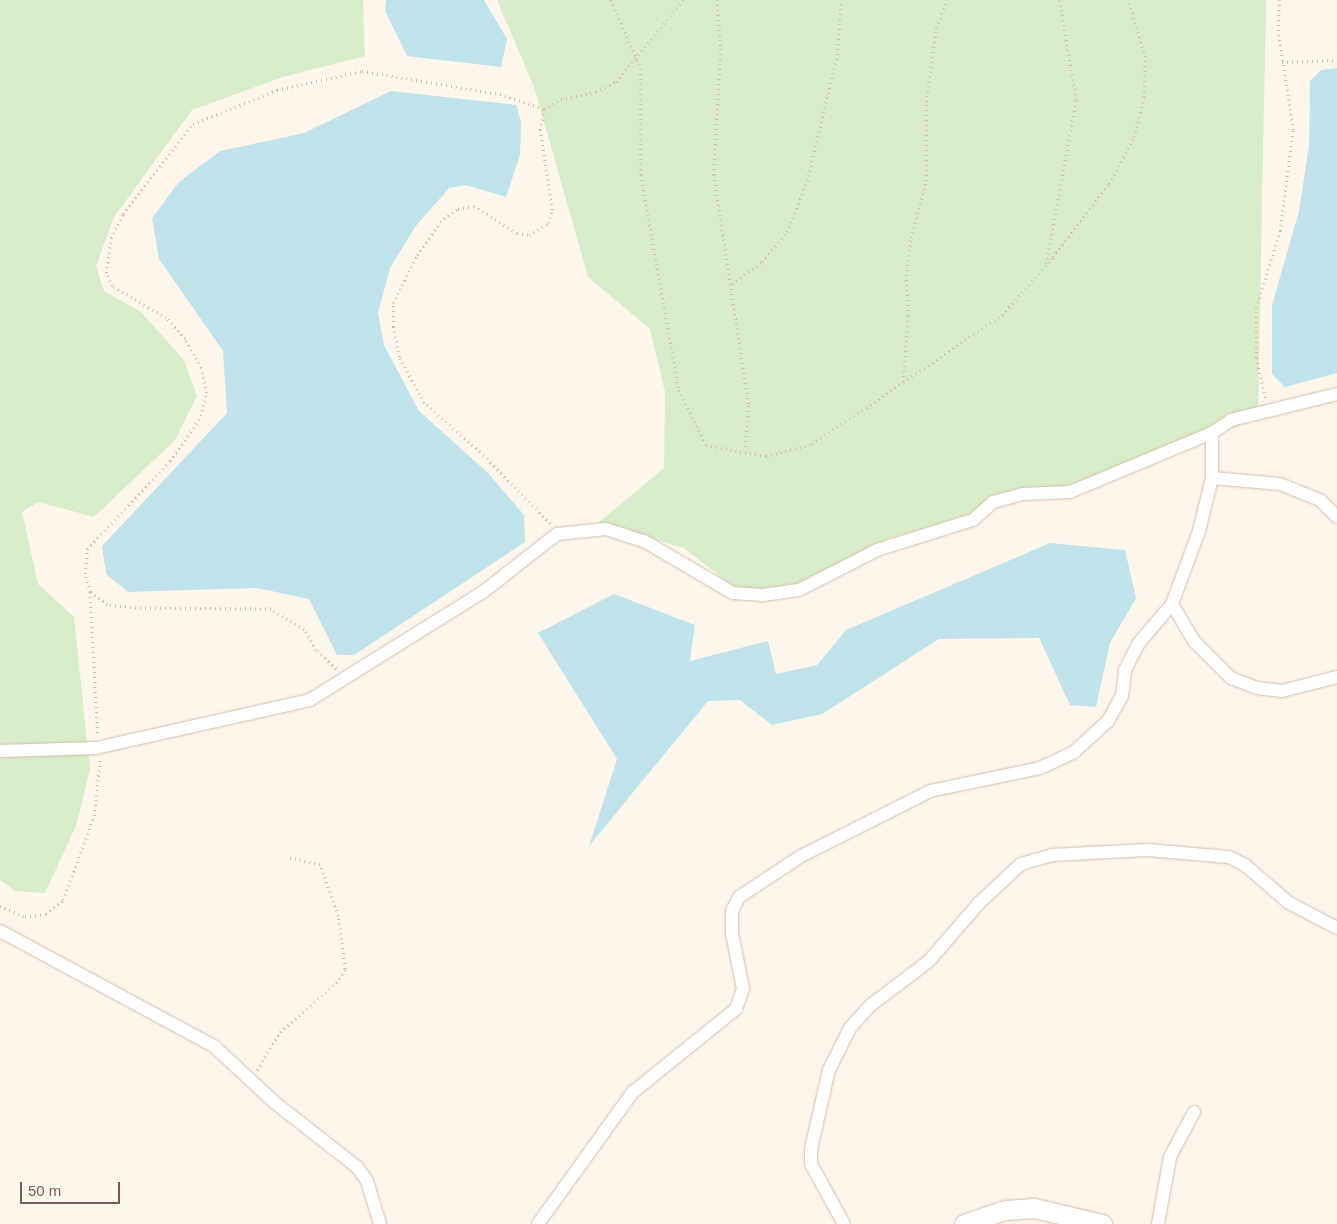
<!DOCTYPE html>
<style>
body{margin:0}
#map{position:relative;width:1337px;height:1224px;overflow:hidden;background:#fdf6ec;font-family:Arial,sans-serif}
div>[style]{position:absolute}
.green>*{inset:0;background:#d8ecc9}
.water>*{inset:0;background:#bfe3e8}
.path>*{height:2.5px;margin-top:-1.25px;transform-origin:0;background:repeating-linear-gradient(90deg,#d9b8a5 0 1px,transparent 0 5px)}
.roads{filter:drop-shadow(0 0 1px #d1beb0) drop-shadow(0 0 1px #d1beb0)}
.street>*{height:12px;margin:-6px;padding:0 6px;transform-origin:6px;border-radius:6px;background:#fff}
.secondary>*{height:19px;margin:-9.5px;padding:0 9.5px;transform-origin:9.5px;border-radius:9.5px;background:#fff}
span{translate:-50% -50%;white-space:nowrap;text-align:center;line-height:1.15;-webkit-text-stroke:5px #fffaf3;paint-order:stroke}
.scale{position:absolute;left:20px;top:1182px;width:100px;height:22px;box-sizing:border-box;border:2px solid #7a5c4d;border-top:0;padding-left:6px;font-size:15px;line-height:18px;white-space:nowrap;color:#7a5c4d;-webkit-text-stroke:4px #fffaf3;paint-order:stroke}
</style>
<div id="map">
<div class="green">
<div style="clip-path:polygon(0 0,363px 0,365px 56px,283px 77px,192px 110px,114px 217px,96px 266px,104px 291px,141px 312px,184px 360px,197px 396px,175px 440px,94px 517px,39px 502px,22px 512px,38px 584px,74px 617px,90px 769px,76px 826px,45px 893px,15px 891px,0 880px)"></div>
<div style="clip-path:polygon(497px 0,1266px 0,1258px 417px,1173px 454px,887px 539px,814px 577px,750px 600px,684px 548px,598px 523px,664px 468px,665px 392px,650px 329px,588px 277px,534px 87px)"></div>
</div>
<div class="water">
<div style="clip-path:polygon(386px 0,484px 0,507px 39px,501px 67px,407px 56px,385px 11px)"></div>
<div style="clip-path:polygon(1337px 68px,1337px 373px,1285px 387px,1272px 374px,1272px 305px,1299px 211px,1309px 146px,1310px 81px,1321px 70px)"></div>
<div style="clip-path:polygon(391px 91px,516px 105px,521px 122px,520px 155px,506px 197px,466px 185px,449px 188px,415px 227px,390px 268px,378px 313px,384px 345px,419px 411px,488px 473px,524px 515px,525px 542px,354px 655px,337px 655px,309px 599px,257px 588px,128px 592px,106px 574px,102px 546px,227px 413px,223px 351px,159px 259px,152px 218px,179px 182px,220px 151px,304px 133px)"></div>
<div style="clip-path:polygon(1050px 543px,1125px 550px,1136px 598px,1110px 643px,1096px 707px,1070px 705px,1039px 638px,939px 639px,822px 714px,772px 725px,740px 700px,708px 701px,589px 846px,617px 759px,538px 633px,614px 594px,695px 625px,690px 661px,768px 641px,776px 674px,817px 665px,846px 630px)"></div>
</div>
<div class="path">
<div style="left:611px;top:0;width:75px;rotate:66.5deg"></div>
<div style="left:641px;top:69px;width:106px;rotate:90deg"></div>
<div style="left:641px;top:175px;width:218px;rotate:80deg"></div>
<div style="left:679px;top:390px;width:61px;rotate:63.9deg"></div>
<div style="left:706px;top:445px;width:61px;rotate:10.4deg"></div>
<div style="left:766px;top:456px;width:48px;rotate:-14.6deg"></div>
<div style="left:812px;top:444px;width:230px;rotate:-34.2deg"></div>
<div style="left:1002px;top:315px;width:77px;rotate:-48.7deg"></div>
<div style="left:1053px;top:257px;width:92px;rotate:-52.5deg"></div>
<div style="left:1109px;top:184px;width:53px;rotate:-62deg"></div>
<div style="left:1134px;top:137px;width:41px;rotate:-76deg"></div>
<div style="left:1144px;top:97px;width:40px;rotate:-88.6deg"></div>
<div style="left:1145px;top:57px;width:59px;rotate:-106.6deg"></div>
<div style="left:717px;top:0;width:49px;rotate:85.3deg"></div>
<div style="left:721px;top:49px;width:126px;rotate:93.2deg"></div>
<div style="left:714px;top:175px;width:234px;rotate:81.4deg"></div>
<div style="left:749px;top:406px;width:45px;rotate:95.1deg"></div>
<div style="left:1282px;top:62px;width:55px;rotate:-2.1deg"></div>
<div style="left:1046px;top:264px;width:167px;rotate:-79.6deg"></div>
<div style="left:1076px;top:100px;width:101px;rotate:-99.6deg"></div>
<div style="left:732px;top:284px;width:37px;rotate:-36deg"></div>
<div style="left:762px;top:262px;width:39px;rotate:-50deg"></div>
<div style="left:787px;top:232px;width:55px;rotate:-68.6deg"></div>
<div style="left:807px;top:181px;width:130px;rotate:-76.6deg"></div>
<div style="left:837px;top:55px;width:55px;rotate:-85.8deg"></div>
<div style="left:903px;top:382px;width:66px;rotate:-85.7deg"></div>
<div style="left:908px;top:316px;width:40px;rotate:-92.9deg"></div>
<div style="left:906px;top:276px;width:38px;rotate:-83deg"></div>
<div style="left:911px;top:238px;width:59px;rotate:-75.3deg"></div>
<div style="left:926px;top:181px;width:79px;rotate:-90deg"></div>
<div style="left:926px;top:102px;width:75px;rotate:-82.3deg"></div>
<div style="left:936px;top:28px;width:30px;rotate:-69deg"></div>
<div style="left:1265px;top:398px;width:41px;rotate:-102.7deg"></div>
<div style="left:1256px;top:358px;width:50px;rotate:-90deg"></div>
<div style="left:1256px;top:308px;width:81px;rotate:-72.7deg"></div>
<div style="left:1280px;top:231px;width:102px;rotate:-82.7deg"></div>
<div style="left:1293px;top:130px;width:100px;rotate:-98.6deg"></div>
<div style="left:1278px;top:31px;width:31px;rotate:-88deg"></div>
<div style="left:550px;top:524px;width:100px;rotate:-134.2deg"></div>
<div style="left:480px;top:452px;width:74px;rotate:-138.8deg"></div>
<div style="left:424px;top:403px;width:52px;rotate:-118.5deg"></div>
<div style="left:399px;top:357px;width:31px;rotate:-101deg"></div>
<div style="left:393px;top:327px;width:24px;rotate:-90deg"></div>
<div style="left:393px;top:303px;width:54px;rotate:-63.4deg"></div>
<div style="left:417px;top:255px;width:40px;rotate:-55.1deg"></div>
<div style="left:440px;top:222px;width:22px;rotate:-36deg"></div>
<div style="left:458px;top:209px;width:16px;rotate:-11deg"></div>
<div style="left:474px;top:206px;width:51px;rotate:32.1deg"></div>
<div style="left:517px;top:233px;width:12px;rotate:9deg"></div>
<div style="left:529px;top:235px;width:22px;rotate:-32deg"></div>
<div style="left:548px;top:223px;width:14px;rotate:-73deg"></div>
<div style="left:552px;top:210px;width:81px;rotate:-98.5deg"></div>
<div style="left:540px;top:130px;width:21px;rotate:-79deg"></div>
<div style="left:544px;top:109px;width:20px;rotate:-30deg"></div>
<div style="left:561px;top:99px;width:36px;rotate:-11deg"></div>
<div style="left:596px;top:92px;width:22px;rotate:-27deg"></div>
<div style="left:616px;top:82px;width:106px;rotate:-50.7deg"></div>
<div style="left:90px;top:592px;width:144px;rotate:86.8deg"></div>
<div style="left:336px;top:669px;width:28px;rotate:-136deg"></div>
<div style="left:316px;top:650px;width:23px;rotate:-121deg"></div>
<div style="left:304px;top:630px;width:39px;rotate:-148deg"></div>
<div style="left:271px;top:609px;width:135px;rotate:-179.6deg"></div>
<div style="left:136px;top:608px;width:29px;rotate:-174deg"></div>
<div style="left:107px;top:605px;width:21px;rotate:-143deg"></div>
<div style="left:90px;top:592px;width:19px;rotate:-106deg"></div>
<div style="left:85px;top:574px;width:25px;rotate:-85deg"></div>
<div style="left:87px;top:549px;width:121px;rotate:-46.7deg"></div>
<div style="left:170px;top:461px;width:55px;rotate:-55.4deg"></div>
<div style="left:201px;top:416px;width:24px;rotate:-78deg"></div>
<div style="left:206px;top:393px;width:25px;rotate:-101deg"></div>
<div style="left:201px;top:368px;width:33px;rotate:-119deg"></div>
<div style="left:185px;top:339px;width:28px;rotate:-132deg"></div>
<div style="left:166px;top:318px;width:63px;rotate:-149.3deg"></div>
<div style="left:112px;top:286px;width:14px;rotate:-115deg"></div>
<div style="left:106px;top:273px;width:35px;rotate:-82deg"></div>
<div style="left:111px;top:238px;width:27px;rotate:-63deg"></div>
<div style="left:123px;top:214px;width:114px;rotate:-52.1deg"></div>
<div style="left:193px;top:124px;width:91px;rotate:-22deg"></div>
<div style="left:277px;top:90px;width:87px;rotate:-12.6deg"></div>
<div style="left:362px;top:71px;width:140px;rotate:9.5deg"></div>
<div style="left:500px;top:94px;width:46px;rotate:18.8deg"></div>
<div style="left:0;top:906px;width:27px;rotate:24deg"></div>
<div style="left:25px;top:917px;width:21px;rotate:-8deg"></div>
<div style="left:46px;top:914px;width:22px;rotate:-39deg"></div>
<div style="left:63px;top:900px;width:90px;rotate:-69.7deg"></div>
<div style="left:94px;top:816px;width:57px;rotate:-84deg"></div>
<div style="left:257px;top:1070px;width:44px;rotate:-58.8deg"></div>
<div style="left:280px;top:1032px;width:74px;rotate:-41.2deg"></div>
<div style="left:336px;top:983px;width:17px;rotate:-57deg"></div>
<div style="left:345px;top:969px;width:53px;rotate:-97.5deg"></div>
<div style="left:338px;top:916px;width:54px;rotate:-109.4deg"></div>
<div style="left:320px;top:865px;width:32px;rotate:-167deg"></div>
</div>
<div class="roads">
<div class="street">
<div style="left:1212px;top:478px;width:68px;rotate:5deg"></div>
<div style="left:1280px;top:484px;width:43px;rotate:21.8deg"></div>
<div style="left:1320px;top:500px;width:24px;rotate:45deg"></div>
<div style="left:1172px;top:604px;width:43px;rotate:59.3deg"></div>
<div style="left:1194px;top:641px;width:52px;rotate:45deg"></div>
<div style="left:1231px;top:678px;width:28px;rotate:21deg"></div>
<div style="left:1257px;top:688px;width:25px;rotate:7deg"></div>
<div style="left:1282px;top:691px;width:57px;rotate:-14.3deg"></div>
<div style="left:0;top:751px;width:96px;rotate:-1.8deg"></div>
<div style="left:96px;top:748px;width:219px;rotate:-12.6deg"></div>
<div style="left:310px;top:700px;width:204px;rotate:-32deg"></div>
<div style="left:483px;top:592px;width:94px;rotate:-38.1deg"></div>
<div style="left:557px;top:534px;width:49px;rotate:-5.8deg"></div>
<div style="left:606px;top:529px;width:40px;rotate:18deg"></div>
<div style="left:644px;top:541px;width:103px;rotate:30.3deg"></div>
<div style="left:733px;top:593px;width:30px;rotate:4deg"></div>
<div style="left:763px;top:595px;width:36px;rotate:-8deg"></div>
<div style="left:799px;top:590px;width:88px;rotate:-27.1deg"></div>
<div style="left:877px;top:550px;width:101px;rotate:-17.4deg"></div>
<div style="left:973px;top:520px;width:27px;rotate:-42deg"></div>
<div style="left:993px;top:502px;width:31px;rotate:-15deg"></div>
<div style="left:1023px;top:494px;width:47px;rotate:-2.4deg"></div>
<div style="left:1070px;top:492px;width:154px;rotate:-22.6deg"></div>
<div style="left:0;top:931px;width:244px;rotate:28.3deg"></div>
<div style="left:215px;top:1047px;width:81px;rotate:43deg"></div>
<div style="left:274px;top:1102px;width:105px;rotate:38.1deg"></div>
<div style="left:357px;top:1167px;width:17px;rotate:54deg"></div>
<div style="left:367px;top:1181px;width:45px;rotate:73.2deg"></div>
<div style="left:538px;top:1224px;width:163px;rotate:-54.3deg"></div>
<div style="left:633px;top:1092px;width:132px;rotate:-38.9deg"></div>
<div style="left:736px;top:1009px;width:21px;rotate:-71deg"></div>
<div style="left:743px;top:989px;width:57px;rotate:-101.1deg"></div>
<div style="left:732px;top:933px;width:22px;rotate:-90deg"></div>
<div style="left:732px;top:911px;width:16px;rotate:-63deg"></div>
<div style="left:739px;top:897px;width:74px;rotate:-33.5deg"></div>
<div style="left:801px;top:856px;width:144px;rotate:-26.7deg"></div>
<div style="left:930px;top:791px;width:112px;rotate:-11.8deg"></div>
<div style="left:1040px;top:768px;width:38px;rotate:-25deg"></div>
<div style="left:1074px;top:752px;width:46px;rotate:-42.4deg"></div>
<div style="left:1108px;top:721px;width:29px;rotate:-61deg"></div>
<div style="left:1122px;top:696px;width:26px;rotate:-83deg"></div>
<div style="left:1125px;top:670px;width:29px;rotate:-63deg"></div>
<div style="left:1138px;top:644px;width:52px;rotate:-49.6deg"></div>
<div style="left:1172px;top:604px;width:78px;rotate:-69.7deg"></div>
<div style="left:1199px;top:531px;width:55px;rotate:-76.2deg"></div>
<div style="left:1212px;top:478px;width:45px;rotate:-90deg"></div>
<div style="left:1212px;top:433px;width:23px;rotate:-34deg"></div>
<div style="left:1231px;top:420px;width:109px;rotate:-13.8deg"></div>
<div style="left:844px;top:1224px;width:68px;rotate:-118.8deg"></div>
<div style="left:811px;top:1164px;width:15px;rotate:-90deg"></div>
<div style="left:811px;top:1149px;width:81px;rotate:-77.2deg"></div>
<div style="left:829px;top:1070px;width:47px;rotate:-63.4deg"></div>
<div style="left:850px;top:1028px;width:31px;rotate:-48deg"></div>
<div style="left:871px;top:1005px;width:73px;rotate:-37.2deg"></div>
<div style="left:929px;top:961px;width:77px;rotate:-49.2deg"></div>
<div style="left:979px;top:903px;width:57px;rotate:-42.9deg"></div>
<div style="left:1021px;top:864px;width:32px;rotate:-16deg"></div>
<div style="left:1052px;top:855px;width:95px;rotate:-3deg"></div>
<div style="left:1147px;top:850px;width:82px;rotate:4.9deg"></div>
<div style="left:1229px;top:857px;width:18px;rotate:27deg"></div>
<div style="left:1245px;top:865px;width:58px;rotate:40.8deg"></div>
<div style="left:1289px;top:903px;width:54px;rotate:27.5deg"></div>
<div style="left:1158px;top:1224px;width:68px;rotate:-79.8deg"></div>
<div style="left:1170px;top:1157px;width:51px;rotate:-61.9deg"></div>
</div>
<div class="secondary">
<div style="left:964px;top:1224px;width:43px;rotate:-18.9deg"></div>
<div style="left:1005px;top:1210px;width:29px;rotate:-4deg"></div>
<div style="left:1034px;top:1208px;width:70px;rotate:13.2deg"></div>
</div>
</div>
<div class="scale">50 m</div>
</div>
